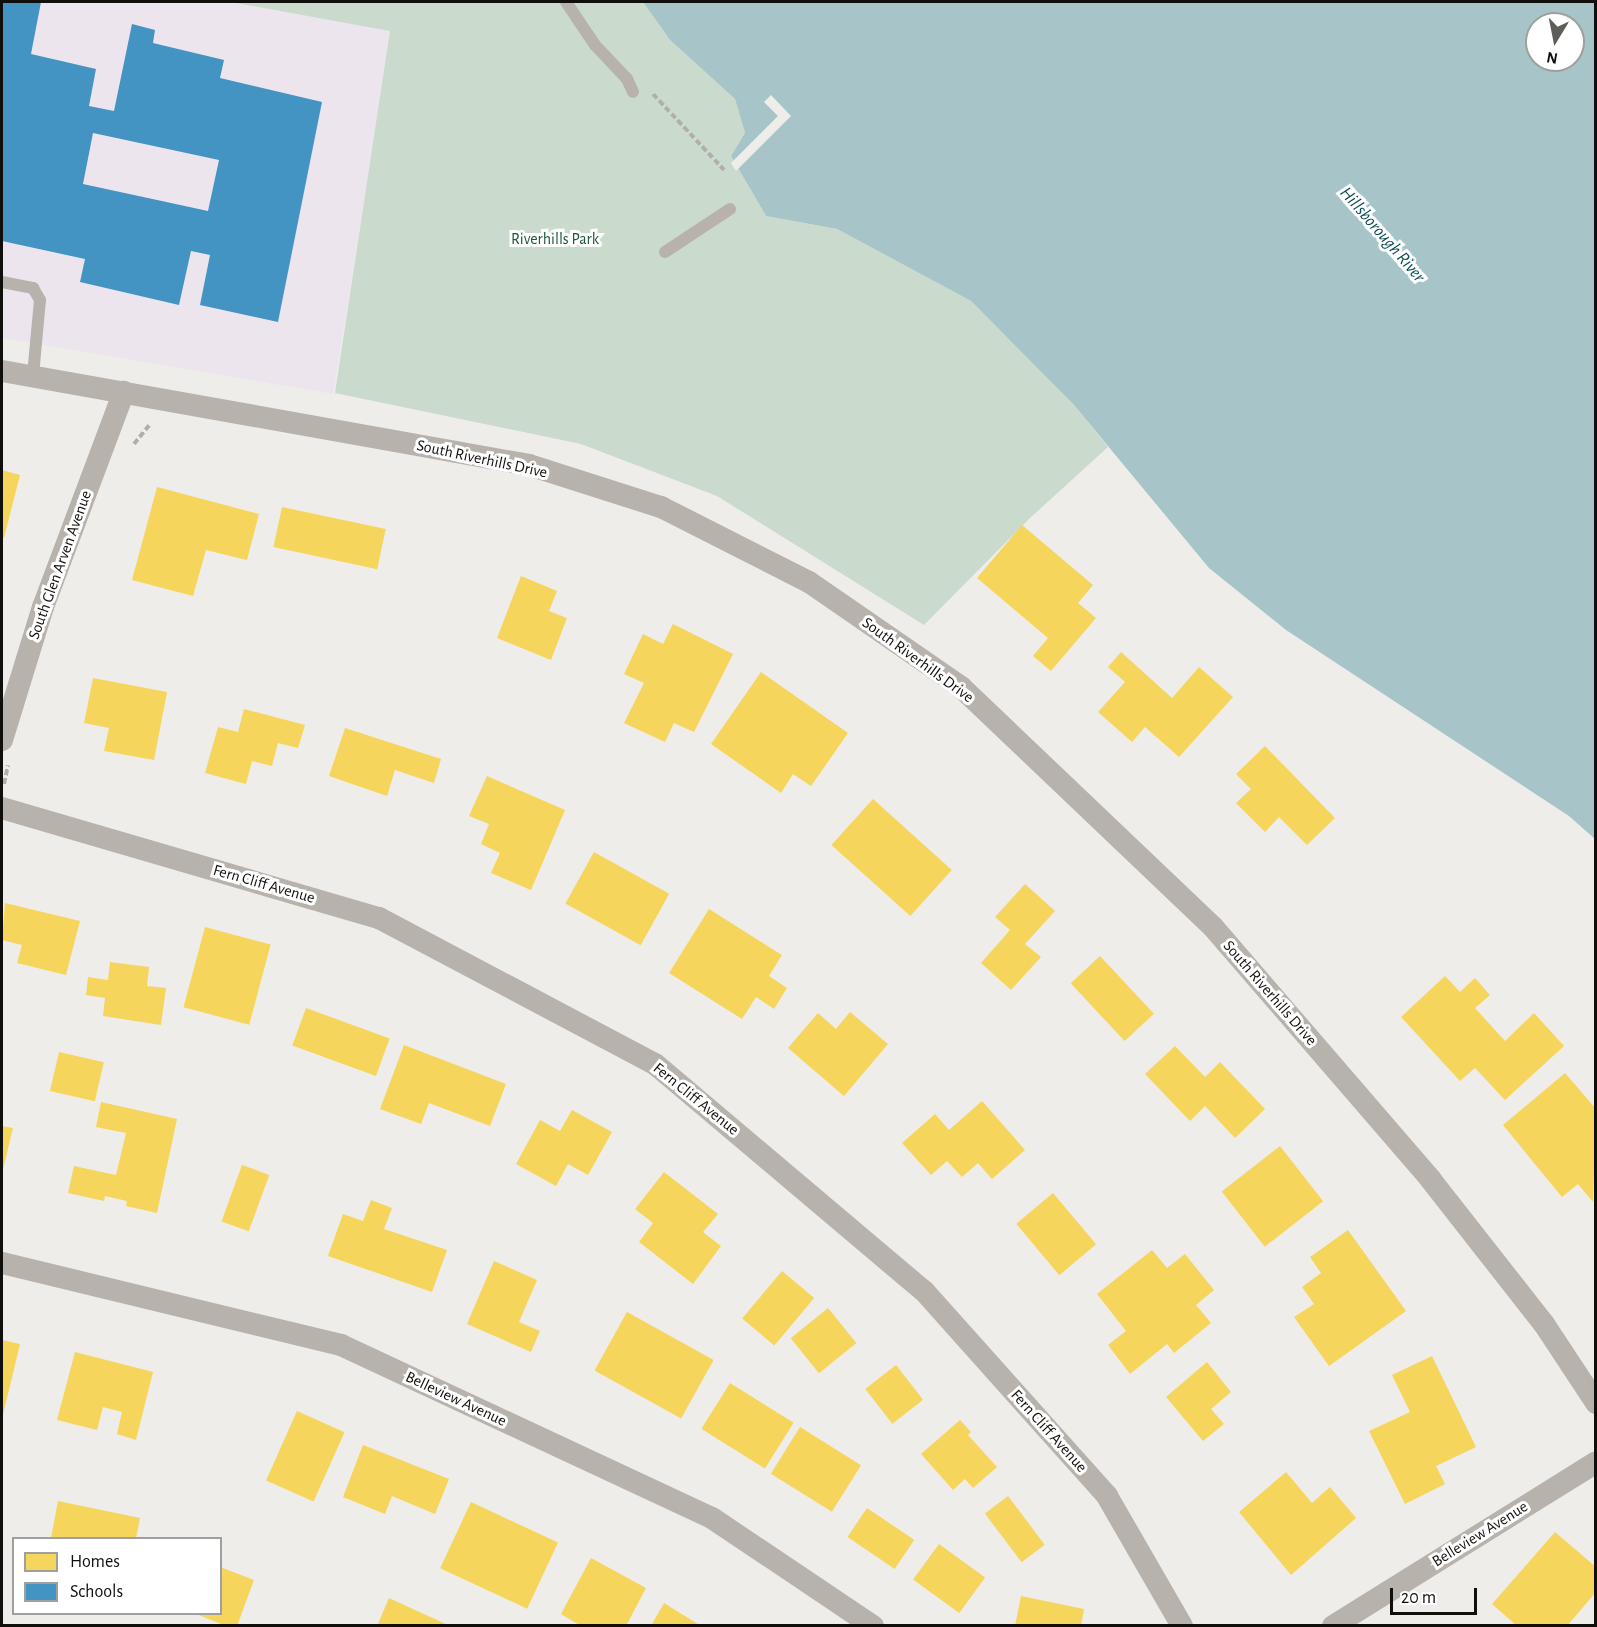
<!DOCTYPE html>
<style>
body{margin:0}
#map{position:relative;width:1597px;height:1627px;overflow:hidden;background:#eeede9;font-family:"Alegreya Sans",sans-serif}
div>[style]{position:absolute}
.education>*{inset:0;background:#ede5ee}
.green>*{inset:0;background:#cadacd}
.water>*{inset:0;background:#a7c5c9}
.pier>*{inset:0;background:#eeede9}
.homes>*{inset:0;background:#f6d55c;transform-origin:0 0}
.schools>*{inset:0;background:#4393c3}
.path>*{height:4px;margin-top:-2px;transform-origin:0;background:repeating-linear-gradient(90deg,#b2afa8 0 6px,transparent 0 9px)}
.lane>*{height:12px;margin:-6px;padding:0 6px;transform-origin:6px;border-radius:6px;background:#b8b2ac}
.street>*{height:22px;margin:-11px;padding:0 11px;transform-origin:11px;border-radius:11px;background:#b8b2ac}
span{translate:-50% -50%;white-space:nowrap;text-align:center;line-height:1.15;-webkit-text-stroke:6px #fff;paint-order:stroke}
.park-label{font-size:16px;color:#1e5638}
.street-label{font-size:16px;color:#100f0c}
.water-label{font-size:18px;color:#0a4c54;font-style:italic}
.frame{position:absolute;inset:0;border:3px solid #100f0c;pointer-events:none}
.legend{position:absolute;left:12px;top:1537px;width:210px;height:78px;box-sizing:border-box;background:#fff;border:2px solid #9f9f9e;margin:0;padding:8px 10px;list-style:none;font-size:18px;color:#100f0c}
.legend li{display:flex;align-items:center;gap:12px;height:30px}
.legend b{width:30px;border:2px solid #9f9f9e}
.north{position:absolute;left:1525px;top:12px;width:60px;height:60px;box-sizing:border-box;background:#fff;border:2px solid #9f9f9e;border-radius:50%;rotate:190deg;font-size:16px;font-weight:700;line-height:24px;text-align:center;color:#100f0c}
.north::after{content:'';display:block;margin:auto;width:21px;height:27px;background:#5e5d59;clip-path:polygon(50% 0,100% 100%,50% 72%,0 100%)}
.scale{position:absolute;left:1390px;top:1588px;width:87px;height:27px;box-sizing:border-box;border:3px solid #100f0c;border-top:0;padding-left:8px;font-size:18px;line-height:21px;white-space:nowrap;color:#100f0c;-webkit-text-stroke:4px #fff;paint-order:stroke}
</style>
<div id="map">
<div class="education">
<div style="clip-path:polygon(2px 2px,225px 2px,392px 30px,333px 394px,2px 338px)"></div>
</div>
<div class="green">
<div style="clip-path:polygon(230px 2px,643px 2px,670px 40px,735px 99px,745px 133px,731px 156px,766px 216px,837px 229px,971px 301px,1074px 405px,1108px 447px,1030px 518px,924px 625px,717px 496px,581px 444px,335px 393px,390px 31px)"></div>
</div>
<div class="water">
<div style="clip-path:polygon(evenodd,643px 2px,1595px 2px,1595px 839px,1569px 816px,1286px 630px,1209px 568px,1074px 405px,971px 301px,837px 229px,766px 216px,731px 156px,745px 133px,735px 99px,670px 40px,643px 2px,1537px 24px,1573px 24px,1573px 60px,1537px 60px,1537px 24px)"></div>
</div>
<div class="pier">
<div style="clip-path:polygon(771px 95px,791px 116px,736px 171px,731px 163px,778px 116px,764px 102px)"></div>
</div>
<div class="homes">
<div style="clip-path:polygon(2px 470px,20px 475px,4px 538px,2px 538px)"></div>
<div style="clip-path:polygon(157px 487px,259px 514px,247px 560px,206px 550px,193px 596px,132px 580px)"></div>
<div style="left:282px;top:507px;width:106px;height:41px;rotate:12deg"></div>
<div style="clip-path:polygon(1022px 525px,1093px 585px,1078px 603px,1096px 618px,1051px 671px,1033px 656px,1048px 638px,977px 578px)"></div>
<div style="clip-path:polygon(521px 576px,557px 591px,549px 611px,567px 618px,551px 660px,497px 638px)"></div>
<div style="clip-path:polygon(673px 624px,733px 654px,694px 732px,674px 723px,665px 742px,624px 723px,644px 683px,624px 674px,643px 634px,663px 644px)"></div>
<div style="clip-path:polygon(1121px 652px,1172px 698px,1199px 667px,1233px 697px,1179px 757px,1145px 727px,1132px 742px,1098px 712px,1125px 682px,1108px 667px)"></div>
<div style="clip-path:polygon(761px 672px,848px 733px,811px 786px,793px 774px,781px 793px,711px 744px)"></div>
<div style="clip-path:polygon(93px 678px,167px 692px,154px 760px,104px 751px,109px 728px,84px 723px)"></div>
<div style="clip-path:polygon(244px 709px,305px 725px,298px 748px,278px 743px,272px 766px,252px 761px,246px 784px,205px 773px,218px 727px,238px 732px)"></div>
<div style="clip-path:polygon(345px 728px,441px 759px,434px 783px,395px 770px,387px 796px,329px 776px)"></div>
<div style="clip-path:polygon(1265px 746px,1335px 818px,1307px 845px,1279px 817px,1265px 832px,1236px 803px,1251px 789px,1236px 774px)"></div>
<div style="clip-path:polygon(487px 776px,565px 810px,531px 890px,491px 873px,500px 853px,481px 844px,489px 824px,469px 816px)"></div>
<div style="left:873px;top:799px;width:106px;height:62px;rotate:42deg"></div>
<div style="left:594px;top:852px;width:86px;height:59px;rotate:29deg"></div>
<div style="clip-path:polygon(1025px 884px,1055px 911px,1025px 944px,1041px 957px,1011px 990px,981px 963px,1010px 930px,995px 917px)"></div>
<div style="clip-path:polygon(5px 903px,80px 921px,66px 975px,17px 963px,22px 945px,2px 940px)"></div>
<div style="clip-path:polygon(709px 909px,782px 955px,769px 976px,787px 988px,774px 1009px,756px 997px,742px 1019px,669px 973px)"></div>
<div style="left:205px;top:927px;width:68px;height:83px;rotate:15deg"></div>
<div style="left:1100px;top:956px;width:79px;height:40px;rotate:47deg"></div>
<div style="clip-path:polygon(110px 962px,149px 967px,147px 986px,166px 988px,161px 1025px,103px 1016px,105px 998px,86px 995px,88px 977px,108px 980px)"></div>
<div style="clip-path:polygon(1445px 976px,1460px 992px,1475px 978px,1490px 995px,1475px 1008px,1505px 1041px,1534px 1013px,1564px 1046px,1505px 1100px,1475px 1068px,1460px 1081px,1401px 1017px)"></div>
<div style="left:306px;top:1008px;width:89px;height:40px;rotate:20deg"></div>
<div style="clip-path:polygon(850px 1012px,888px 1044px,844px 1096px,788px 1048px,818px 1013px,836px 1029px)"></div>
<div style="clip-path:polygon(404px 1045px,506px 1084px,490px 1126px,429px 1103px,421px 1124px,380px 1109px)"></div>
<div style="clip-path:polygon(1175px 1046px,1205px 1077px,1220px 1062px,1265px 1109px,1235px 1138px,1205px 1106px,1190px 1121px,1145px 1074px)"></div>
<div style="left:59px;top:1052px;width:46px;height:40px;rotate:13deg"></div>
<div style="clip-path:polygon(1565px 1073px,1596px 1109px,1593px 1202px,1578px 1184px,1562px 1197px,1503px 1125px)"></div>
<div style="clip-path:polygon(982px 1101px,1025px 1150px,992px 1179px,978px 1163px,962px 1177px,947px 1161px,931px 1175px,902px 1143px,935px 1114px,949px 1130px)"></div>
<div style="clip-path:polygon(101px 1102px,177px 1119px,157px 1213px,126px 1206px,127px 1201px,105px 1196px,104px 1201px,68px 1193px,74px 1166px,116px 1175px,126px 1133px,96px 1127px)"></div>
<div style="clip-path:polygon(572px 1110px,612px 1132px,588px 1175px,568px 1164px,556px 1186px,516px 1164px,540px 1120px,560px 1131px)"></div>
<div style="clip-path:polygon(2px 1126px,13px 1128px,2px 1174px)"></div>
<div style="left:1280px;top:1146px;width:70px;height:74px;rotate:52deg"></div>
<div style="left:242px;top:1165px;width:29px;height:60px;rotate:20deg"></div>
<div style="clip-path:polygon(664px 1172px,718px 1214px,703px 1232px,721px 1246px,693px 1284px,639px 1242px,653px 1223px,635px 1209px)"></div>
<div style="left:1053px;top:1193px;width:67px;height:48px;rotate:50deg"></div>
<div style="clip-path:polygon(371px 1200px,392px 1208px,384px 1229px,447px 1250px,432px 1292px,328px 1256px,343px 1214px,363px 1221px)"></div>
<div style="clip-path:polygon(1348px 1230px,1406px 1311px,1329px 1366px,1294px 1317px,1314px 1304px,1302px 1287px,1321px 1273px,1310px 1257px)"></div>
<div style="clip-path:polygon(1152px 1250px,1167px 1268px,1185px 1254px,1214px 1290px,1196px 1305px,1211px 1323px,1174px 1353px,1167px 1344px,1130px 1374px,1108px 1345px,1126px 1331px,1097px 1294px)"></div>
<div style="clip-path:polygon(494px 1261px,537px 1280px,519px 1322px,540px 1331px,531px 1352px,467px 1324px)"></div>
<div style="left:782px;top:1271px;width:42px;height:62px;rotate:40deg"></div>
<div style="left:828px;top:1308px;width:45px;height:48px;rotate:51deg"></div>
<div style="left:627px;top:1312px;width:99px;height:67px;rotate:29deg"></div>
<div style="clip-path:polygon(2px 1340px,20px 1344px,2px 1419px)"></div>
<div style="clip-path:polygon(75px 1352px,153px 1372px,136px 1440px,117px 1434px,122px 1412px,103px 1407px,97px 1430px,57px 1420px)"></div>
<div style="clip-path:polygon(1432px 1356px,1476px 1447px,1436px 1466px,1445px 1484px,1405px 1504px,1369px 1431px,1410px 1412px,1392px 1375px)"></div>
<div style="clip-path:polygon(1207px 1362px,1231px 1392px,1211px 1409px,1224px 1424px,1203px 1441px,1166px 1397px)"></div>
<div style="left:896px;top:1365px;width:44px;height:39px;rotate:52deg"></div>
<div style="left:730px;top:1383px;width:75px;height:54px;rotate:32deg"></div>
<div style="left:297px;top:1411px;width:52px;height:76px;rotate:24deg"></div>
<div style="clip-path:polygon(960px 1420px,971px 1432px,968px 1435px,997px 1467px,973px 1488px,965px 1479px,953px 1490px,921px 1454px)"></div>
<div style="left:800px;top:1427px;width:72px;height:55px;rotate:32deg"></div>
<div style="clip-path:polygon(363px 1445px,449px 1479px,435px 1514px,392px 1496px,385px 1514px,343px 1497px)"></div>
<div style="clip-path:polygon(1286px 1472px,1312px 1503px,1330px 1487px,1356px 1518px,1291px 1575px,1239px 1512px)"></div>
<div style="left:1008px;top:1496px;width:61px;height:29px;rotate:53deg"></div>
<div style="clip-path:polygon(58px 1501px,140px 1518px,136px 1538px,51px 1538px)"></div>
<div style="left:471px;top:1502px;width:96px;height:73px;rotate:25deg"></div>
<div style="left:867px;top:1508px;width:57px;height:35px;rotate:34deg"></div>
<div style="clip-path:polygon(1555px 1532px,1596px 1567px,1596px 1592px,1567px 1626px,1517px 1626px,1492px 1604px)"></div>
<div style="left:939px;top:1544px;width:57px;height:44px;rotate:36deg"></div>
<div style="clip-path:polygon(591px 1558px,646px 1588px,626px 1626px,581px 1626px,561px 1614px)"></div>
<div style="clip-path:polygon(220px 1567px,254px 1580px,237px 1626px,226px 1626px,196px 1614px,220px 1614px)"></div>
<div style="clip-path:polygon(1021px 1596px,1084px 1609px,1081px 1626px,1015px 1626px)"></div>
<div style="clip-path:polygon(389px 1598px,450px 1626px,377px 1626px)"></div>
<div style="clip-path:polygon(664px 1603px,701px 1626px,651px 1626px)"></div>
</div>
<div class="schools">
<div style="clip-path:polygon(evenodd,2px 2px,41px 2px,31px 54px,96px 69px,89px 106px,114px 111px,132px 24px,155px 30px,153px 43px,224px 60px,220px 78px,322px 102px,278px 322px,200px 305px,210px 255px,191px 251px,179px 305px,80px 282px,85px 259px,2px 241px,2px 2px,93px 133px,219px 160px,208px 211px,83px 184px,93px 133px)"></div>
</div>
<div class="path">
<div style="left:653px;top:94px;width:104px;rotate:46.9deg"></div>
<div style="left:134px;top:444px;width:26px;rotate:-51deg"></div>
<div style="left:4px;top:784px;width:19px;rotate:-78deg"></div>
</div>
<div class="lane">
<div style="left:566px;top:2px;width:52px;rotate:56deg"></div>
<div style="left:595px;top:45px;width:47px;rotate:46.7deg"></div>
<div style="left:627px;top:79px;width:14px;rotate:65deg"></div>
<div style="left:665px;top:252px;width:78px;rotate:-33.5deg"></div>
<div style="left:2px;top:282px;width:32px;rotate:11deg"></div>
<div style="left:33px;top:288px;width:14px;rotate:60deg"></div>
<div style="left:40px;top:300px;width:76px;rotate:95.3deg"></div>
</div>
<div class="street">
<div style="left:2px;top:371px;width:535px;rotate:10.11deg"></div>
<div style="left:529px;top:465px;width:139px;rotate:17.7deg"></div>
<div style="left:661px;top:507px;width:166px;rotate:26.9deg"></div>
<div style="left:809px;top:582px;width:185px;rotate:34.6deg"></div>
<div style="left:961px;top:687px;width:348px;rotate:43.6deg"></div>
<div style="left:1213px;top:927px;width:334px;rotate:49.2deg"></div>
<div style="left:1431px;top:1180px;width:183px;rotate:51.9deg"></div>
<div style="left:1544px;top:1324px;width:95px;rotate:56.6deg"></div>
<div style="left:2px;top:740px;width:139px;rotate:-72.9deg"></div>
<div style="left:43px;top:607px;width:230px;rotate:-69.4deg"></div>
<div style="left:2px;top:808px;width:393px;rotate:16.3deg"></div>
<div style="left:379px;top:918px;width:312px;rotate:27.9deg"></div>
<div style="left:655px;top:1064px;width:352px;rotate:40.2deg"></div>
<div style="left:924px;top:1291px;width:275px;rotate:48.2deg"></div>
<div style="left:1107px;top:1496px;width:150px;rotate:60deg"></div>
<div style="left:2px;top:1263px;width:349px;rotate:13.6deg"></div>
<div style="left:341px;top:1345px;width:409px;rotate:25deg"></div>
<div style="left:712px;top:1518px;width:194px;rotate:33.9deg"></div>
<div style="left:1333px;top:1626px;width:310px;rotate:-31.9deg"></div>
</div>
<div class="park-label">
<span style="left:555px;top:239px">Riverhills Park</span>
</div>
<div class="street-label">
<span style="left:482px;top:459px;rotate:12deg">South Riverhills Drive</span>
<span style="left:60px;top:565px;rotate:-70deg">South Glen Arven Avenue</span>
<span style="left:918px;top:660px;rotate:36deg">South Riverhills Drive</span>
<span style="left:264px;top:884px;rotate:16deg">Fern Cliff Avenue</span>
<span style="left:1270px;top:993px;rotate:49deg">South Riverhills Drive</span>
<span style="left:696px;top:1099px;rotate:39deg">Fern Cliff Avenue</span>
<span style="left:456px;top:1399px;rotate:25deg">Belleview Avenue</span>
<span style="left:1049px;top:1431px;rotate:48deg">Fern Cliff Avenue</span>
<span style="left:1480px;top:1534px;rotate:-32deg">Belleview Avenue</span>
</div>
<div class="water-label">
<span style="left:1382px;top:235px;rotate:49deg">Hillsborough River</span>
</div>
<div class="frame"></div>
<ul class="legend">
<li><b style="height:16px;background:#f6d55c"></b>Homes</li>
<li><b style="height:16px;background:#4393c3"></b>Schools</li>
</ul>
<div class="north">N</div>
<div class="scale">20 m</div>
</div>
